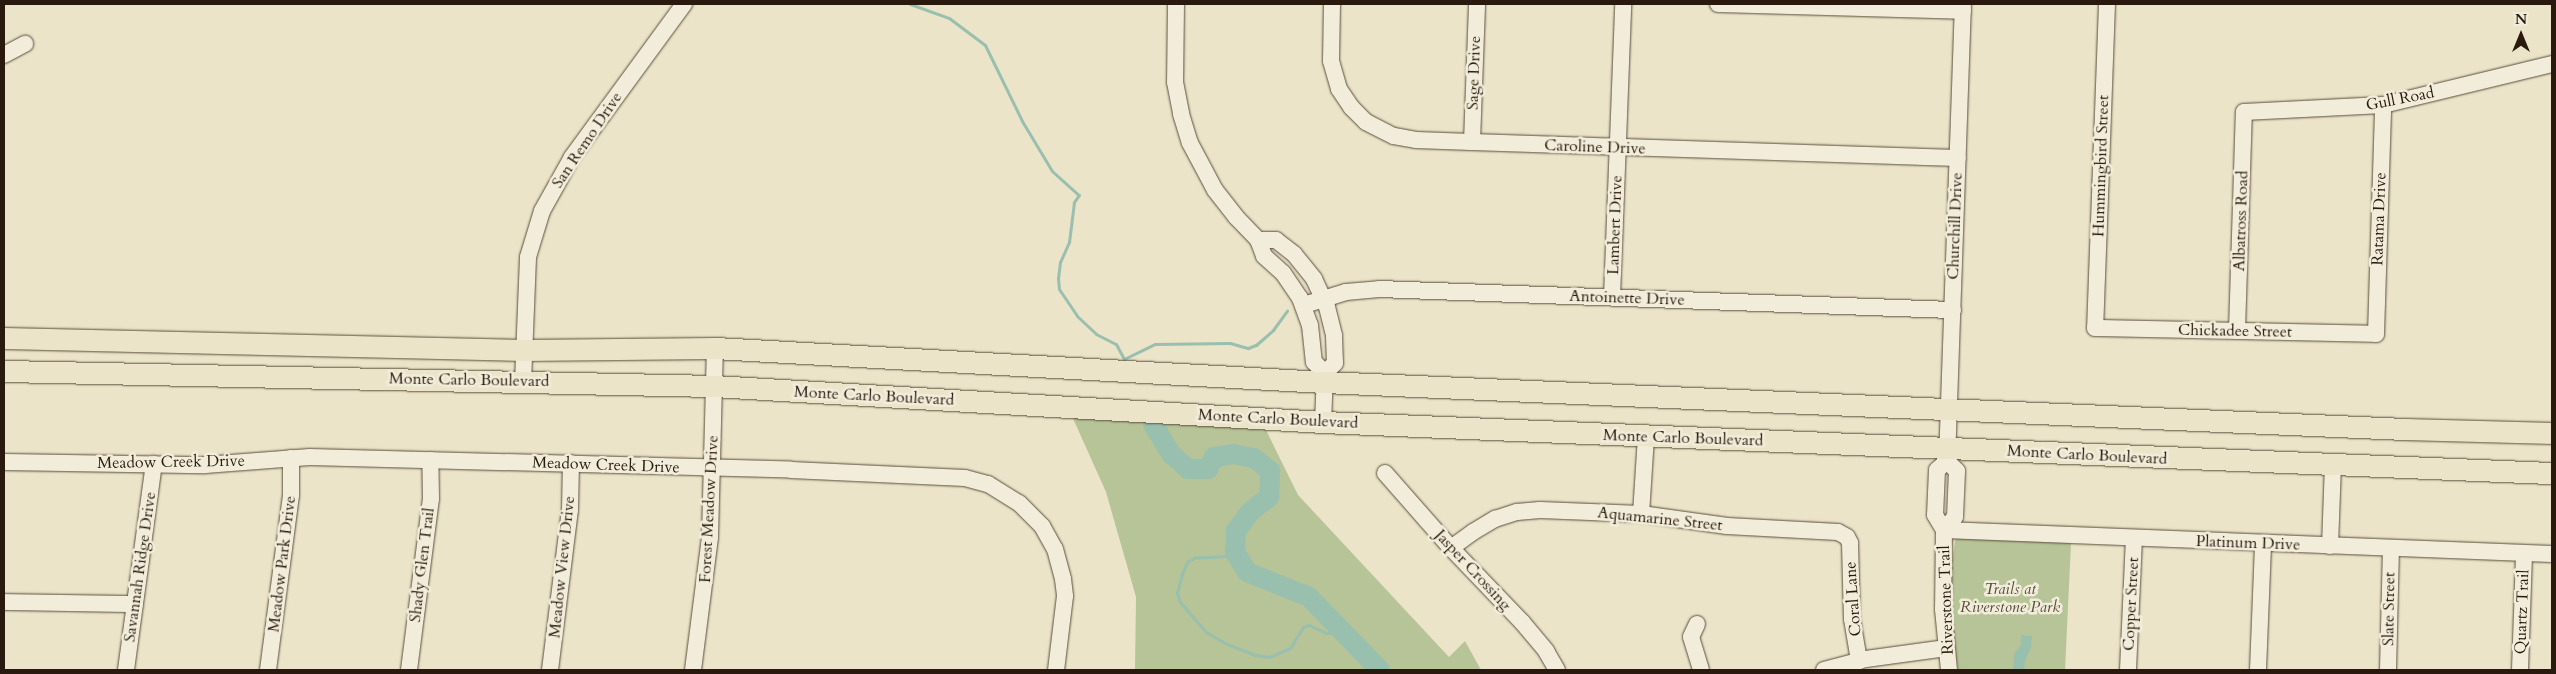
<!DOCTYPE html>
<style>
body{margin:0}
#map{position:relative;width:2556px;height:674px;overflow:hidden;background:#ebe4c8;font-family:Cardo,serif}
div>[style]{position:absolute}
.green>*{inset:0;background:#b6c497}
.water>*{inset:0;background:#99bfaf}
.stream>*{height:3px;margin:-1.5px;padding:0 1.5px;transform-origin:1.5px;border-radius:1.5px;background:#99bfaf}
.river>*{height:20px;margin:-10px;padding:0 10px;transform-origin:10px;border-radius:10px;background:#99bfaf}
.roads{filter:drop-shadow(0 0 1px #5a4c3c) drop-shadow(0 0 1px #5a4c3c)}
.minor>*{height:16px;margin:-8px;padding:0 8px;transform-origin:8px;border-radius:8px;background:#f2eddb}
.major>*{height:21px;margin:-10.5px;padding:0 10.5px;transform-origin:10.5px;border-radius:10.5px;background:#ebe4c8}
span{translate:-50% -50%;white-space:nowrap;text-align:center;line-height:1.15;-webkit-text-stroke:5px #f2eddb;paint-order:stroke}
.street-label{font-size:16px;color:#2a190e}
.park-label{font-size:16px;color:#544c37;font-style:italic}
.frame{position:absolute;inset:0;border:5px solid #2a190e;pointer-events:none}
.north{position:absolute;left:2496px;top:10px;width:50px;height:50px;-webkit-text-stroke:4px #f2eddb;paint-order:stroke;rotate:0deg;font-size:14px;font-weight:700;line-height:20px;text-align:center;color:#2a190e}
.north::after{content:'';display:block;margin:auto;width:18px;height:22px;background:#2a190e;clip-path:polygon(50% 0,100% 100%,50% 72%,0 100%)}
</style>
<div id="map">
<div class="green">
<div style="clip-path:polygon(1071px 414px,1266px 430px,1298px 495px,1449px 657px,1465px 641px,1481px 670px,1135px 670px,1136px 597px,1106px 492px)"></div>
<div style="clip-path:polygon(1956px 536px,2071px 543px,2065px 670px,1958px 670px,1952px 619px,1951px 567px)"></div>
</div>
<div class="water">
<div style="clip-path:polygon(2021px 635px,2032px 636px,2031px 647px,2025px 661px,2024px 670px,2013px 670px,2014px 654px,2021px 645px)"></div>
</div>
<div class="stream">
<div style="left:910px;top:4px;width:41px;rotate:19.7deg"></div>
<div style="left:949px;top:18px;width:45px;rotate:36.9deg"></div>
<div style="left:985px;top:45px;width:85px;rotate:64deg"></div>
<div style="left:1022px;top:121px;width:58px;rotate:59deg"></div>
<div style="left:1052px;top:171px;width:36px;rotate:42deg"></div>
<div style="left:1079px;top:195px;width:9px;rotate:126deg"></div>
<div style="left:1074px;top:202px;width:40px;rotate:97.1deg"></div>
<div style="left:1069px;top:242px;width:22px;rotate:114deg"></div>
<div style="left:1060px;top:262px;width:16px;rotate:97deg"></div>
<div style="left:1058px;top:278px;width:11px;rotate:85deg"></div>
<div style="left:1059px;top:289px;width:32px;rotate:56deg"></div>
<div style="left:1077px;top:316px;width:26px;rotate:43deg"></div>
<div style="left:1096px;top:334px;width:22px;rotate:27deg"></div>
<div style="left:1116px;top:344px;width:17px;rotate:62deg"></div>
<div style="left:1124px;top:359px;width:34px;rotate:-26deg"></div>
<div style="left:1155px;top:344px;width:75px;rotate:-0.8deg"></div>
<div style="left:1230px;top:343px;width:19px;rotate:16deg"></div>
<div style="left:1248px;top:348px;width:9px;rotate:-21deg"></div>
<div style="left:1256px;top:345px;width:23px;rotate:-41deg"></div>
<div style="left:1273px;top:330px;width:24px;rotate:-54deg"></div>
<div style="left:1235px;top:552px;width:9px;rotate:153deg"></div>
<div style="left:1227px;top:556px;width:33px;rotate:177deg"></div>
<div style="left:1194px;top:558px;width:8px;rotate:150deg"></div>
<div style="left:1187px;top:562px;width:13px;rotate:113deg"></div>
<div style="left:1182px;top:574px;width:20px;rotate:105deg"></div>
<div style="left:1177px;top:593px;width:9px;rotate:72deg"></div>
<div style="left:1180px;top:602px;width:40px;rotate:49deg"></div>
<div style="left:1206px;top:632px;width:24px;rotate:30deg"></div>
<div style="left:1227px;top:644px;width:30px;rotate:21deg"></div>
<div style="left:1255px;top:655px;width:14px;rotate:8deg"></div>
<div style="left:1269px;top:657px;width:23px;rotate:-23deg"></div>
<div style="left:1290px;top:648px;width:25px;rotate:-58deg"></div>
<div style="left:1303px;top:627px;width:6px;rotate:-18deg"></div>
<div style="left:1309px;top:625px;width:19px;rotate:25deg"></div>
<div style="left:1326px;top:633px;width:20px"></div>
</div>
<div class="river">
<div style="left:1153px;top:424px;width:35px;rotate:59deg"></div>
<div style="left:1171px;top:454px;width:23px;rotate:41deg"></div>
<div style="left:1188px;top:469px;width:20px"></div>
<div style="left:1208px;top:469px;width:13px;rotate:-63deg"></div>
<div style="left:1214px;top:457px;width:19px;rotate:-9deg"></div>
<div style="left:1233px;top:454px;width:21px;rotate:11deg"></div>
<div style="left:1254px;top:458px;width:21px;rotate:39deg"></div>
<div style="left:1270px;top:471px;width:26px;rotate:92deg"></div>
<div style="left:1269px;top:497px;width:24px;rotate:142deg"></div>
<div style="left:1250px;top:512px;width:24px;rotate:126deg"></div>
<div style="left:1236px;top:531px;width:21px;rotate:93deg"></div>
<div style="left:1235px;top:552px;width:23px;rotate:59deg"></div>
<div style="left:1247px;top:572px;width:67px;rotate:22deg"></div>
<div style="left:1309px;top:597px;width:102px;rotate:45.8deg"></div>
</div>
<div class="roads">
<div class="minor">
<div style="left:1176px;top:4px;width:78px;rotate:90.7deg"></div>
<div style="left:1175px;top:82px;width:33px;rotate:79deg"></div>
<div style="left:1181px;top:114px;width:30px;rotate:73deg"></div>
<div style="left:1190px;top:143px;width:53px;rotate:62deg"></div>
<div style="left:1215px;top:190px;width:34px;rotate:52deg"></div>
<div style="left:1236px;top:217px;width:32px;rotate:46deg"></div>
<div style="left:1258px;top:240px;width:17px;rotate:69deg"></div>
<div style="left:1264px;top:256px;width:25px;rotate:42deg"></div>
<div style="left:1283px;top:273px;width:30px;rotate:56deg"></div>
<div style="left:1300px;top:298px;width:29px;rotate:70deg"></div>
<div style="left:1310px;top:325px;width:37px;rotate:84deg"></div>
<div style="left:1314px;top:362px;width:16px;rotate:45deg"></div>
<div style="left:1332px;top:4px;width:57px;rotate:91deg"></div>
<div style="left:1331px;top:61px;width:29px;rotate:74deg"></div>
<div style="left:1339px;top:89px;width:22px;rotate:56deg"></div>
<div style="left:1351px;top:107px;width:21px;rotate:45deg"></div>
<div style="left:1366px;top:122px;width:31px;rotate:27deg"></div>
<div style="left:1394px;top:136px;width:22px;rotate:10deg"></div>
<div style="left:1416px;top:140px;width:56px;rotate:2deg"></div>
<div style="left:1472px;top:142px;width:486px;rotate:1.9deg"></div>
<div style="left:1718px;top:4px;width:245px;rotate:1.6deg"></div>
<div style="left:2107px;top:4px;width:324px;rotate:92.1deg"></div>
<div style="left:2095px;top:328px;width:281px;rotate:1.2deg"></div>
<div style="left:2376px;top:334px;width:229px;rotate:-88.2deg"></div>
<div style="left:4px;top:55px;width:24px;rotate:-28deg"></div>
<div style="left:1472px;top:142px;width:138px;rotate:-87.9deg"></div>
<div style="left:1258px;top:240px;width:18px"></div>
<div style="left:1276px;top:240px;width:23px;rotate:38deg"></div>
<div style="left:1294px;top:254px;width:32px;rotate:51deg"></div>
<div style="left:1314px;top:279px;width:31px;rotate:65deg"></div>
<div style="left:1327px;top:307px;width:30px;rotate:76deg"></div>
<div style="left:1334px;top:336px;width:27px;rotate:88deg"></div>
<div style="left:1335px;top:363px;width:14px;rotate:135deg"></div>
<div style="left:1325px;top:373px;width:49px;rotate:92.3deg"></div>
<div style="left:1612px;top:297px;width:293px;rotate:-87.8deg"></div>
<div style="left:1304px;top:305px;width:44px;rotate:-17.2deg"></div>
<div style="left:1346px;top:292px;width:33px;rotate:-5deg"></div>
<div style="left:1379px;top:289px;width:574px;rotate:2.1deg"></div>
<div style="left:2237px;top:331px;width:219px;rotate:-88.2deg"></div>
<div style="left:2244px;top:112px;width:139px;rotate:-2.9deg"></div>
<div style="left:2383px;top:105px;width:174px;rotate:-13.6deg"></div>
<div style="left:523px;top:382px;width:125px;rotate:-87.7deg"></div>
<div style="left:528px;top:257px;width:48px;rotate:-73.1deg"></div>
<div style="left:542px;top:211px;width:62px;rotate:-60.9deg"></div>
<div style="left:572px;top:157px;width:190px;rotate:-53.8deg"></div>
<div style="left:1947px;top:461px;width:13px;rotate:138deg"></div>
<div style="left:1937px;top:470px;width:45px;rotate:92.5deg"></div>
<div style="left:1935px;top:515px;width:17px;rotate:59deg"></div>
<div style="left:1944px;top:530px;width:79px;rotate:90.7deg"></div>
<div style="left:1943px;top:609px;width:61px;rotate:84.4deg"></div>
<div style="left:4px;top:462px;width:201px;rotate:0.9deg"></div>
<div style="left:205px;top:465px;width:105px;rotate:-4.4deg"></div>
<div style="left:310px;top:457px;width:481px;rotate:1.5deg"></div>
<div style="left:791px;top:470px;width:174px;rotate:2.6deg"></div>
<div style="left:965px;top:478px;width:24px;rotate:15deg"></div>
<div style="left:988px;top:484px;width:36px;rotate:32deg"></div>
<div style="left:1019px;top:503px;width:33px;rotate:45deg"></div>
<div style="left:1042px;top:526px;width:26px;rotate:61deg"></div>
<div style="left:1055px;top:549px;width:31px;rotate:75deg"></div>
<div style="left:1063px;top:579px;width:17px;rotate:83deg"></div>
<div style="left:1065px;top:596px;width:75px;rotate:96.9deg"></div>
<div style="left:1385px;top:473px;width:100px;rotate:48.7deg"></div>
<div style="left:1451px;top:548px;width:103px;rotate:46.2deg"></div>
<div style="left:1522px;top:622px;width:38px;rotate:50deg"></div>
<div style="left:1546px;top:651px;width:22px;rotate:60deg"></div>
<div style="left:1641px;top:514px;width:78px;rotate:-86.3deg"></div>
<div style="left:1944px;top:530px;width:608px;rotate:2.26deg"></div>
<div style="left:1944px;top:530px;width:17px;rotate:-50deg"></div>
<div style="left:1955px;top:517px;width:46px;rotate:-87.5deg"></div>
<div style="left:1957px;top:471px;width:14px;rotate:-135deg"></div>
<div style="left:1947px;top:461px;width:457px;rotate:-88deg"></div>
<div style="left:2330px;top:546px;width:80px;rotate:-87.9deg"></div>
<div style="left:1451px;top:548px;width:27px;rotate:-36deg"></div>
<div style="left:1473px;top:532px;width:26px;rotate:-31deg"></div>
<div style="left:1495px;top:519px;width:23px;rotate:-18deg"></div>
<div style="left:1517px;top:512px;width:23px;rotate:-5deg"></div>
<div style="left:1540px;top:510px;width:101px;rotate:2.3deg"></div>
<div style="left:1641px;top:514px;width:87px;rotate:7.9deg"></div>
<div style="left:1727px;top:526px;width:111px;rotate:3.1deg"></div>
<div style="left:1838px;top:532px;width:10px;rotate:29deg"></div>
<div style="left:1847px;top:537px;width:7px;rotate:63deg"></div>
<div style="left:1850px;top:543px;width:76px;rotate:88.5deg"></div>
<div style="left:1852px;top:619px;width:43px;rotate:80.5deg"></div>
<div style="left:4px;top:602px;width:131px;rotate:0.9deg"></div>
<div style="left:1697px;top:624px;width:14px;rotate:115deg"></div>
<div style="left:1691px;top:637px;width:34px;rotate:73deg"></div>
<div style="left:126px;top:670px;width:208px;rotate:-82.3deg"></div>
<div style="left:268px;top:670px;width:177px;rotate:-82.5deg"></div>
<div style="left:291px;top:495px;width:37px;rotate:-90deg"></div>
<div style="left:409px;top:670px;width:172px;rotate:-82.7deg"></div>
<div style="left:431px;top:499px;width:39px;rotate:-91deg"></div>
<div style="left:550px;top:670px;width:161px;rotate:-82.9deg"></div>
<div style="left:570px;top:510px;width:47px;rotate:-88.8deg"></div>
<div style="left:693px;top:670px;width:134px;rotate:-82.7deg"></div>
<div style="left:710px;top:537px;width:189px;rotate:-88.5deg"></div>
<div style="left:1824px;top:670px;width:43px;rotate:-14.7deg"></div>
<div style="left:1866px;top:659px;width:81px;rotate:-7.8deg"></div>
<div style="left:2128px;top:670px;width:132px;rotate:-87.4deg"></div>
<div style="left:2258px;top:670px;width:127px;rotate:-87.7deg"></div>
<div style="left:2388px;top:670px;width:122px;rotate:-88.6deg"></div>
<div style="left:2520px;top:670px;width:116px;rotate:-88deg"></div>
</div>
<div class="major">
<div style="left:4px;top:338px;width:519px;rotate:1.32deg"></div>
<div style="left:523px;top:350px;width:192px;rotate:-0.6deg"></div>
<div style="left:715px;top:348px;width:610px;rotate:3.2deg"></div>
<div style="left:1324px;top:382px;width:1083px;rotate:2.49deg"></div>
<div style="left:2406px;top:429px;width:146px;rotate:1.6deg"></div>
<div style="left:4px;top:371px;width:710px;rotate:1.21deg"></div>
<div style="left:714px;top:386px;width:610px;rotate:3.38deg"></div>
<div style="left:1323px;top:422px;width:1230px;rotate:2.38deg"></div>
</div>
</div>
<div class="street-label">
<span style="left:1474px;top:73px;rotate:-88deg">Sage Drive</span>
<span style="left:2400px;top:99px;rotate:-11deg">Gull Road</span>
<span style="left:587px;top:140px;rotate:-56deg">San Remo Drive</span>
<span style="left:1595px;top:147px;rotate:2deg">Caroline Drive</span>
<span style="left:2101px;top:166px;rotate:-88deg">Hummingbird Street</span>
<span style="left:2379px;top:219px;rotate:-88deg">Ratama Drive</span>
<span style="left:2241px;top:221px;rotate:-88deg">Albatross Road</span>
<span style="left:1615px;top:225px;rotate:-88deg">Lambert Drive</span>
<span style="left:1955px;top:226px;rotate:-88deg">Churchill Drive</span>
<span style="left:1627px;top:298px;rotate:2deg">Antoinette Drive</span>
<span style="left:2235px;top:331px;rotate:1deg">Chickadee Street</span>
<span style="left:469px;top:380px;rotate:1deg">Monte Carlo Boulevard</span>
<span style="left:874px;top:396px;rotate:3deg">Monte Carlo Boulevard</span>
<span style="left:1278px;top:419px;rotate:3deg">Monte Carlo Boulevard</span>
<span style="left:1683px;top:438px;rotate:2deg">Monte Carlo Boulevard</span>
<span style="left:2087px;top:455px;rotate:3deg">Monte Carlo Boulevard</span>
<span style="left:171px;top:462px;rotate:-1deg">Meadow Creek Drive</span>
<span style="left:606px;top:465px;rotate:2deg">Meadow Creek Drive</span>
<span style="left:709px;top:509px;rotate:-87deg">Forest Meadow Drive</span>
<span style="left:1660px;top:519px;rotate:6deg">Aquamarine Street</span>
<span style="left:2248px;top:543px;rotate:2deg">Platinum Drive</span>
<span style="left:282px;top:564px;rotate:-83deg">Meadow Park Drive</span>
<span style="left:422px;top:565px;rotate:-83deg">Shady Glen Trail</span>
<span style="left:140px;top:567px;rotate:-82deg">Savannah Ridge Drive</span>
<span style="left:562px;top:567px;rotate:-84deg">Meadow View Drive</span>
<span style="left:1473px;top:570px;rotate:47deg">Jasper Crossing</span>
<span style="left:1853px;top:599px;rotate:-94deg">Coral Lane</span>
<span style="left:1946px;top:600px;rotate:-92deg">Riverstone Trail</span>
<span style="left:2131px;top:604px;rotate:-87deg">Copper Street</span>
<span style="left:2389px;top:609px;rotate:-89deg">Slate Street</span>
<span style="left:2522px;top:612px;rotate:-88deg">Quartz Trail</span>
</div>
<div class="park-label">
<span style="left:2010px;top:598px">Trails at<br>Riverstone Park</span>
</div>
<div class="frame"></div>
<div class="north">N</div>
</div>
